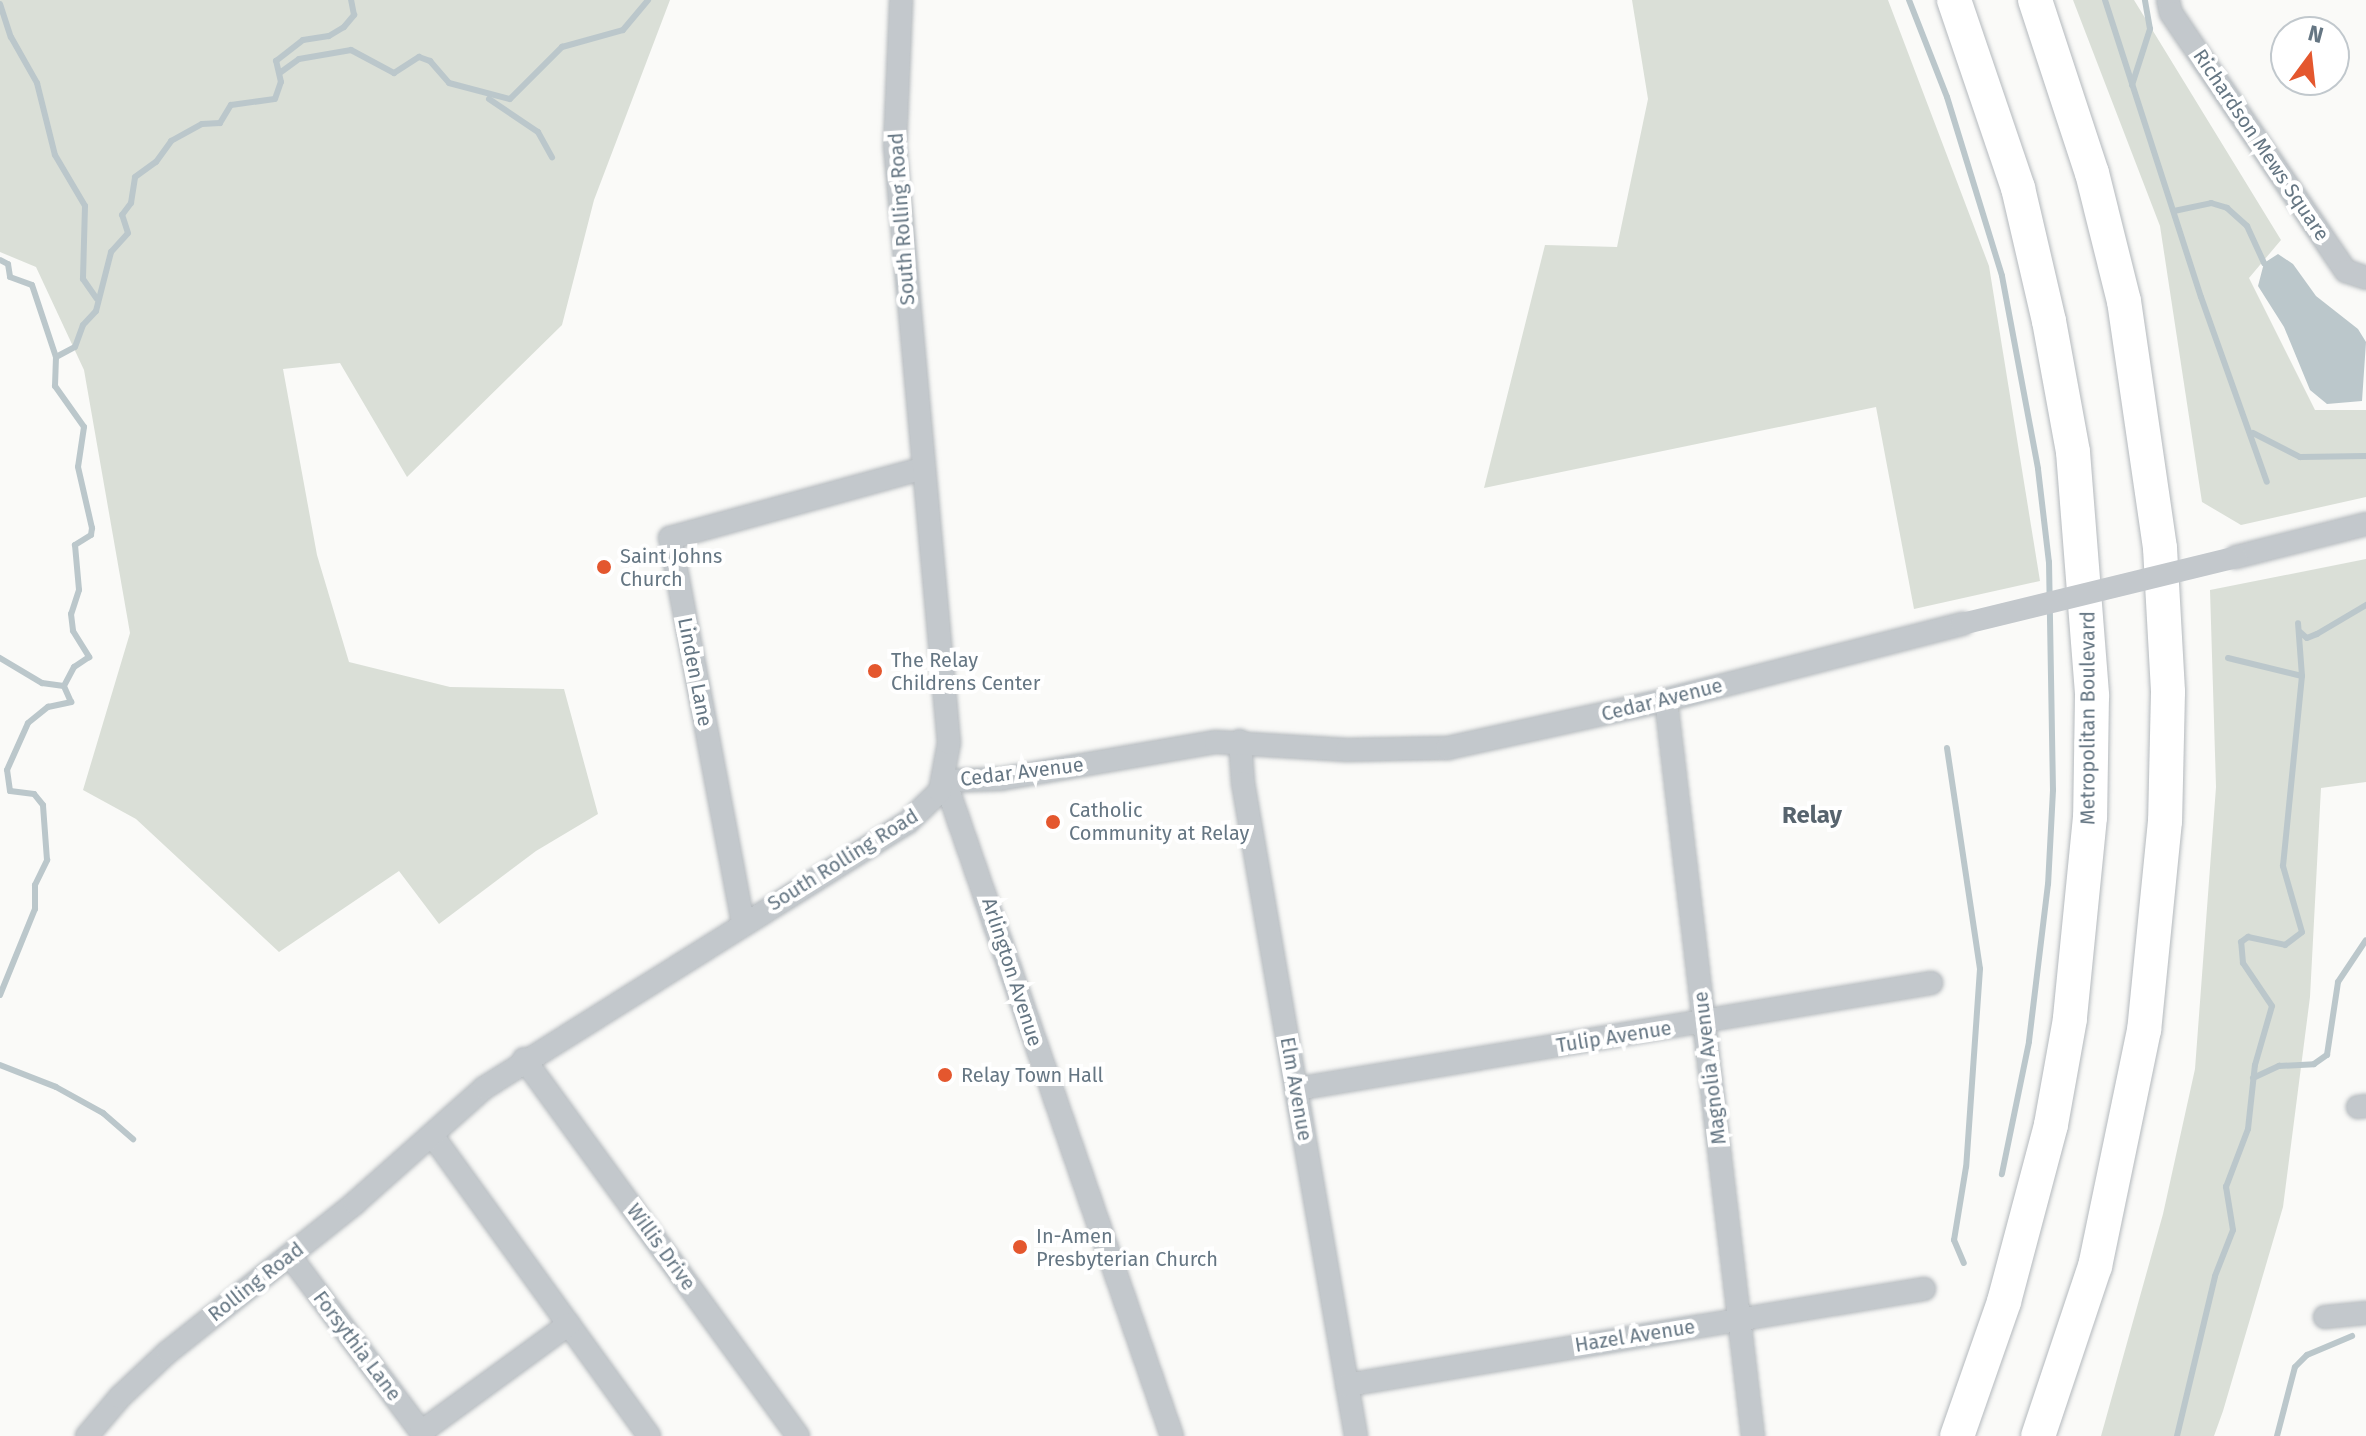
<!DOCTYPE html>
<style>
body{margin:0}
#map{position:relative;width:2366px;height:1436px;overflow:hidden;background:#fafaf8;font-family:"Fira Sans",sans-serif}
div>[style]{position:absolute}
.green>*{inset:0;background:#dadfd7}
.water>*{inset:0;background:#bbc7cb}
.stream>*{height:6px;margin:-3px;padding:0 3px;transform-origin:3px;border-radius:3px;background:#bbc7cb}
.roads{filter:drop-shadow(0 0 2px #b4b9bd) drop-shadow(0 0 2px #b4b9bd)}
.minor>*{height:22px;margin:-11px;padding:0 11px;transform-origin:11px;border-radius:11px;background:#c3c8cc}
.highway>*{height:34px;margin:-17px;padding:0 17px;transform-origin:17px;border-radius:17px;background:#fff}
.minor-bridge>*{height:22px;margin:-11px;padding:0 11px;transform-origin:11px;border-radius:11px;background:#c3c8cc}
.dots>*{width:22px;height:22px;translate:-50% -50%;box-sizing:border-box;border:4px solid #fff;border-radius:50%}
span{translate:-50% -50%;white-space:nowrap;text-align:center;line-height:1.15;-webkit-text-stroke:8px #fff;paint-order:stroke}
.street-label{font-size:20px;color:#657683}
.poi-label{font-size:20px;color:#657683}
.left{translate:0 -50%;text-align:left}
.quarter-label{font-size:24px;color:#57646e;font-weight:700}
.north{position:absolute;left:2270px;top:16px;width:80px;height:80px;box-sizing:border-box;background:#fff;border:2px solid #c1c8cd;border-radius:50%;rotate:15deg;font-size:22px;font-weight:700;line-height:32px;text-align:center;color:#657683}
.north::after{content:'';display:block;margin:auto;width:28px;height:36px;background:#e4572e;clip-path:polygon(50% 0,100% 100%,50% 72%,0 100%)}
</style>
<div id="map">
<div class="green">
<div style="clip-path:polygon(0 0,670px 0,594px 200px,562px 325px,407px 477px,340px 363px,283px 369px,317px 555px,349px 662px,450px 687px,564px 689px,598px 814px,536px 851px,439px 924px,399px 871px,279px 952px,136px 819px,83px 790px,130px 633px,84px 370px,36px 267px,0 252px)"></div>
<div style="clip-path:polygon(1632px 0,1888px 0,1989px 266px,2040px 581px,1914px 609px,1876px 407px,1484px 488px,1545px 245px,1617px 247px,1648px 99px)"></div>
<div style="clip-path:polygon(2073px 0,2134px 0,2281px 240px,2249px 278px,2315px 410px,2366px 410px,2366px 497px,2241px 525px,2202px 502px,2160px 226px)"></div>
<div style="clip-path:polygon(2366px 559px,2366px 782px,2321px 788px,2310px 997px,2283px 1207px,2223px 1411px,2214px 1436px,2101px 1436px,2163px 1214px,2195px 1069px,2216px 787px,2210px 590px)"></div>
</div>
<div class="water">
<div style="clip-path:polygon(2278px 254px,2293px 264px,2316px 296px,2358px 329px,2366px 342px,2362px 401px,2327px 404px,2310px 390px,2284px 327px,2258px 286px,2264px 263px)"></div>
</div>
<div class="stream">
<div style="left:1909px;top:0;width:104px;rotate:68.6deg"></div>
<div style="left:1947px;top:97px;width:187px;rotate:72.9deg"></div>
<div style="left:2002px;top:276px;width:196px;rotate:79.4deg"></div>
<div style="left:2038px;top:469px;width:94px;rotate:83.3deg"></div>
<div style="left:2049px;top:562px;width:228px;rotate:89deg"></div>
<div style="left:2053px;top:790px;width:94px;rotate:93deg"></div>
<div style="left:2048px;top:884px;width:159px;rotate:96.9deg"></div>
<div style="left:2029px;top:1042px;width:135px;rotate:101.6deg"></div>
<div style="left:2105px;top:0;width:312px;rotate:72.1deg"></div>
<div style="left:2201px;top:297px;width:196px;rotate:70.4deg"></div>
<div style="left:0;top:4px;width:35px;rotate:72deg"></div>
<div style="left:11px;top:37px;width:53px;rotate:60.5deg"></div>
<div style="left:37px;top:83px;width:74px;rotate:76deg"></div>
<div style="left:55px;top:155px;width:59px;rotate:59.5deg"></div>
<div style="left:85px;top:206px;width:73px;rotate:91.6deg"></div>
<div style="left:83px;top:279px;width:24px;rotate:55deg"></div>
<div style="left:281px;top:72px;width:22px;rotate:-36deg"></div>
<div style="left:299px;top:59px;width:53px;rotate:-9.8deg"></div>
<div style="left:351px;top:50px;width:49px;rotate:28.1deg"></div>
<div style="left:394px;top:73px;width:30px;rotate:-33deg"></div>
<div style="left:419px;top:57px;width:12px;rotate:20deg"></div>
<div style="left:430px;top:61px;width:29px;rotate:49deg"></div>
<div style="left:449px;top:83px;width:63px;rotate:14.7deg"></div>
<div style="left:510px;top:99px;width:74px;rotate:-45deg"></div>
<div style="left:562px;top:47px;width:63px;rotate:-15.6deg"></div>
<div style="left:623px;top:30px;width:39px;rotate:-50deg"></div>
<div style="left:2132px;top:85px;width:59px;rotate:-72.2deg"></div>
<div style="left:2150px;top:29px;width:29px;rotate:-100deg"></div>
<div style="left:489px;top:99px;width:59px;rotate:34deg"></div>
<div style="left:538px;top:132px;width:29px;rotate:61deg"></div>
<div style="left:2174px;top:211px;width:38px;rotate:-12deg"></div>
<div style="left:2211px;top:203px;width:17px;rotate:17deg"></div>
<div style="left:2227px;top:208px;width:27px;rotate:42deg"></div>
<div style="left:2247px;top:226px;width:41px;rotate:65.3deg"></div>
<div style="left:0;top:260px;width:9px;rotate:27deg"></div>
<div style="left:8px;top:264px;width:13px;rotate:81deg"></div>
<div style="left:10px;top:277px;width:23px;rotate:20deg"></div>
<div style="left:32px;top:285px;width:76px;rotate:71.6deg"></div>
<div style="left:56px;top:357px;width:29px;rotate:92deg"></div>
<div style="left:55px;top:386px;width:50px;rotate:54.7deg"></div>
<div style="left:84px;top:427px;width:40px;rotate:98.5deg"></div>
<div style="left:78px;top:467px;width:63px;rotate:77.1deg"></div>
<div style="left:92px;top:528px;width:7px;rotate:98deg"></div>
<div style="left:91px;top:535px;width:19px;rotate:148deg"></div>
<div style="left:75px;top:545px;width:45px;rotate:84.9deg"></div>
<div style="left:79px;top:590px;width:25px;rotate:108deg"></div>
<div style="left:71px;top:614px;width:17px;rotate:83deg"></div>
<div style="left:73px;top:631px;width:31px;rotate:58deg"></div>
<div style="left:89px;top:657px;width:18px;rotate:146deg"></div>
<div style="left:74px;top:667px;width:21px;rotate:118deg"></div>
<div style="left:56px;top:357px;width:21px;rotate:-28deg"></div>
<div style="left:75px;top:347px;width:23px;rotate:-70deg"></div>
<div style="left:83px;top:325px;width:19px;rotate:-47deg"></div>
<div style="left:96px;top:311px;width:61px;rotate:-75.7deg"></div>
<div style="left:111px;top:252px;width:25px;rotate:-48deg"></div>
<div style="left:128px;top:233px;width:19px;rotate:-108deg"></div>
<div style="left:122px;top:215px;width:15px;rotate:-53deg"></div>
<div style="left:131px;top:203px;width:26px;rotate:-81deg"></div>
<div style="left:135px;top:177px;width:26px;rotate:-36deg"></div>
<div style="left:156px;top:162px;width:26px;rotate:-54deg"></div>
<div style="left:171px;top:141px;width:35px;rotate:-29deg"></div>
<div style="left:202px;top:124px;width:18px;rotate:-3deg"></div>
<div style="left:220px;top:123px;width:21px;rotate:-59deg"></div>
<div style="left:231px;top:105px;width:44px;rotate:-7.8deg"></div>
<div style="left:275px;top:99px;width:18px;rotate:-71deg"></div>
<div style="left:281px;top:82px;width:22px;rotate:-103deg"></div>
<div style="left:276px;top:61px;width:34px;rotate:-38deg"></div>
<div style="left:303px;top:40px;width:26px;rotate:-9deg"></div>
<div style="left:329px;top:36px;width:17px;rotate:-31deg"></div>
<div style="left:344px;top:27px;width:16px;rotate:-50deg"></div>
<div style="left:354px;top:15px;width:15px;rotate:-101deg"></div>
<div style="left:2253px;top:433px;width:53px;rotate:27.1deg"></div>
<div style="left:2300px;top:457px;width:66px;rotate:-0.9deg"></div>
<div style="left:2300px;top:632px;width:9px;rotate:41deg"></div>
<div style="left:2307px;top:638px;width:11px;rotate:-22deg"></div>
<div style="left:2317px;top:634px;width:57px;rotate:-30.6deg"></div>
<div style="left:0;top:658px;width:49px;rotate:30.8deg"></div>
<div style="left:42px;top:683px;width:22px;rotate:8deg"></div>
<div style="left:2228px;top:658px;width:76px;rotate:13.7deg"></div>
<div style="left:1947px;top:748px;width:223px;rotate:81.5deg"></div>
<div style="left:1980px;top:969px;width:198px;rotate:94deg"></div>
<div style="left:1966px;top:1167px;width:74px;rotate:99.3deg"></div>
<div style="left:1954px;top:1240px;width:25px;rotate:67deg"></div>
<div style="left:0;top:995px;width:93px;rotate:-67.9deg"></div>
<div style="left:35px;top:909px;width:24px;rotate:-90deg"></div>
<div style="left:35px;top:885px;width:28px;rotate:-64deg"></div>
<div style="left:47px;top:860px;width:55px;rotate:-94.2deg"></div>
<div style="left:43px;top:805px;width:14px;rotate:-129deg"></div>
<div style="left:34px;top:794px;width:24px;rotate:-173deg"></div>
<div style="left:10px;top:791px;width:21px;rotate:-98deg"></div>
<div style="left:7px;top:770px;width:51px;rotate:-65.9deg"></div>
<div style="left:28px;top:723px;width:26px;rotate:-39deg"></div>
<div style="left:48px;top:707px;width:24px;rotate:-12deg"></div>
<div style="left:71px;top:702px;width:17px;rotate:-114deg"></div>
<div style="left:0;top:1065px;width:60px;rotate:21.4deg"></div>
<div style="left:56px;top:1087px;width:54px;rotate:29deg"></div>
<div style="left:103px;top:1113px;width:40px;rotate:41deg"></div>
<div style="left:2253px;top:1078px;width:29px;rotate:-25deg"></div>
<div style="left:2279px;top:1066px;width:35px;rotate:-3deg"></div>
<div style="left:2314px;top:1064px;width:16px;rotate:-35deg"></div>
<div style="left:2327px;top:1055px;width:74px;rotate:-81.4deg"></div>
<div style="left:2338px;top:982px;width:50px;rotate:-56.3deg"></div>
<div style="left:2177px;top:1436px;width:164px;rotate:-76.6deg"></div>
<div style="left:2215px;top:1276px;width:49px;rotate:-68.6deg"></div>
<div style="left:2233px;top:1230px;width:44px;rotate:-99.2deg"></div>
<div style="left:2226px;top:1187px;width:62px;rotate:-69.2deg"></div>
<div style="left:2248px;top:1129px;width:64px;rotate:-83.8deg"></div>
<div style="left:2255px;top:1065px;width:61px;rotate:-73.9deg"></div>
<div style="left:2272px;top:1006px;width:52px;rotate:-124deg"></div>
<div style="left:2243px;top:963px;width:21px;rotate:-95deg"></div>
<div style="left:2241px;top:942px;width:9px;rotate:-36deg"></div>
<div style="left:2248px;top:937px;width:38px;rotate:12deg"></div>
<div style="left:2285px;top:945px;width:21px;rotate:-37deg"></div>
<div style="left:2302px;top:932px;width:69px;rotate:-106.1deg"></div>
<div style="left:2283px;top:866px;width:191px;rotate:-84.3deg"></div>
<div style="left:2302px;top:676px;width:53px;rotate:-94.3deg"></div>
<div style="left:2277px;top:1436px;width:71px;rotate:-75.4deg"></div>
<div style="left:2295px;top:1367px;width:17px;rotate:-45deg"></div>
<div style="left:2307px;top:1355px;width:49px;rotate:-22.9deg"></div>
</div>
<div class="roads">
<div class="minor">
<div style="left:2168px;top:0;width:13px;rotate:77deg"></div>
<div style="left:2171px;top:13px;width:312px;rotate:55.9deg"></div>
<div style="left:2346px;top:271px;width:21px;rotate:19deg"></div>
<div style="left:2236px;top:557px;width:134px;rotate:-14.2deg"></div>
<div style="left:1666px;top:700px;width:741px;rotate:83.26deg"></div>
<div style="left:1240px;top:741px;width:42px;rotate:85.9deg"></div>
<div style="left:1243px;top:783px;width:663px;rotate:80.18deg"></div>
<div style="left:945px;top:781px;width:56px;rotate:-2deg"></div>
<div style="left:1001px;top:779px;width:218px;rotate:-9.8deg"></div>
<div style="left:1216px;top:742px;width:131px;rotate:3.5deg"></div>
<div style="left:1347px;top:750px;width:101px;rotate:-1.1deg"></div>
<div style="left:1448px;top:748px;width:223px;rotate:-12.4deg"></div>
<div style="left:1666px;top:700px;width:306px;rotate:-14.4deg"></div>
<div style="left:945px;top:781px;width:693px;rotate:70.89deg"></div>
<div style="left:743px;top:923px;width:392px;rotate:-100.7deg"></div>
<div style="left:670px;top:538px;width:263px;rotate:-15.4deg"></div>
<div style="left:524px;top:1059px;width:466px;rotate:54deg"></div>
<div style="left:1296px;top:1089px;width:644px;rotate:-9.48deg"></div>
<div style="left:2358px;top:1107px;width:8px;rotate:-7deg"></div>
<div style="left:432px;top:1135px;width:371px;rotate:54.2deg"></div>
<div style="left:290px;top:1256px;width:224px;rotate:53.3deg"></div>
<div style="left:2325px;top:1317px;width:41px;rotate:-5.6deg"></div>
<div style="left:1347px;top:1385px;width:585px;rotate:-9.45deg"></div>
<div style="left:421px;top:1432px;width:183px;rotate:-36.1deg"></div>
<div style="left:87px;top:1436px;width:51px;rotate:-49.8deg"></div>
<div style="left:120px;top:1397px;width:66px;rotate:-43.2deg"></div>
<div style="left:168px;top:1352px;width:239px;rotate:-38.5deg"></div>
<div style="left:355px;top:1203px;width:173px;rotate:-41.7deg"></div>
<div style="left:484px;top:1088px;width:499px;rotate:-32.1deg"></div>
<div style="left:907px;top:823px;width:46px;rotate:-44.1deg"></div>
<div style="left:940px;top:791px;width:49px;rotate:-79.4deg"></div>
<div style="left:949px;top:743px;width:599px;rotate:-95.17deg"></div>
<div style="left:895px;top:146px;width:146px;rotate:-87.6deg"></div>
</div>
<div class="highway">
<div style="left:1954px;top:0;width:199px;rotate:71.2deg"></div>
<div style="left:2018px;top:188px;width:137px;rotate:76.9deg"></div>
<div style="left:2049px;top:321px;width:133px;rotate:79.6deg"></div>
<div style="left:2073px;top:452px;width:245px;rotate:85.5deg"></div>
<div style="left:2092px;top:696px;width:121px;rotate:90.9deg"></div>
<div style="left:2090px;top:817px;width:203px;rotate:95.7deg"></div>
<div style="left:2070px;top:1019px;width:108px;rotate:100.2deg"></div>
<div style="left:2051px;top:1125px;width:183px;rotate:104.9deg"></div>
<div style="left:2004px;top:1302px;width:142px;rotate:109.3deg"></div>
<div style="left:2035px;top:0;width:182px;rotate:71.8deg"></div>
<div style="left:2092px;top:173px;width:132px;rotate:76deg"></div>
<div style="left:2124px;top:301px;width:250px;rotate:81.7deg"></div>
<div style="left:2160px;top:548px;width:144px;rotate:86.8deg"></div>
<div style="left:2168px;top:692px;width:129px;rotate:91.3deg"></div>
<div style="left:2165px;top:821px;width:210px;rotate:95.7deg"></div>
<div style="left:2144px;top:1030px;width:241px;rotate:101.7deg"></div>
<div style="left:2095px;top:1266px;width:179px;rotate:108.5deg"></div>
</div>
</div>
<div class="minor-bridge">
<div style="left:1962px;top:624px;width:282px;rotate:-13.7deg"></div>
</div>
<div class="dots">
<div style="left:604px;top:567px;background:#e4572e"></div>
<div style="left:875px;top:671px;background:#e4572e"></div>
<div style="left:1053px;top:822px;background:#e4572e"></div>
<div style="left:945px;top:1075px;background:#e4572e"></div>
<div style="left:1020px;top:1247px;background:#e4572e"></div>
</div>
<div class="street-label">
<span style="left:2261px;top:145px;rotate:56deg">Richardson Mews Square</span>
<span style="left:902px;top:219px;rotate:-94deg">South Rolling Road</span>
<span style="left:695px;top:672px;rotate:79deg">Linden Lane</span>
<span style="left:1662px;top:700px;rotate:-14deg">Cedar Avenue</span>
<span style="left:2088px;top:718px;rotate:-90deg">Metropolitan Boulevard</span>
<span style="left:1022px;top:772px;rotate:-7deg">Cedar Avenue</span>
<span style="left:843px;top:860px;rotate:-32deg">South Rolling Road</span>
<span style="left:1012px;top:972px;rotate:72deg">Arlington Avenue</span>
<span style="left:1614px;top:1037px;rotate:-9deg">Tulip Avenue</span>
<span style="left:1710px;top:1068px;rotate:-97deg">Magnolia Avenue</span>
<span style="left:1296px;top:1089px;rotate:80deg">Elm Avenue</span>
<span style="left:661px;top:1247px;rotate:54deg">Willis Drive</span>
<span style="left:256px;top:1282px;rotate:-38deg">Rolling Road</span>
<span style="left:1635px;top:1336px;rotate:-9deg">Hazel Avenue</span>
<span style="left:357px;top:1346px;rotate:53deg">Forsythia Lane</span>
</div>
<div class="poi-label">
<span class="left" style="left:620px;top:568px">Saint Johns<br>Church</span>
<span class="left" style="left:891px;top:672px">The Relay<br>Childrens Center</span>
<span class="left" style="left:1069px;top:822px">Catholic<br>Community at Relay</span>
<span class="left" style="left:961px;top:1075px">Relay Town Hall</span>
<span class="left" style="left:1036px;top:1248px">In-Amen<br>Presbyterian Church</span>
</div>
<div class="quarter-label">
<span style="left:1812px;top:816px">Relay</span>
</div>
<div class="north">N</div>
</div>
